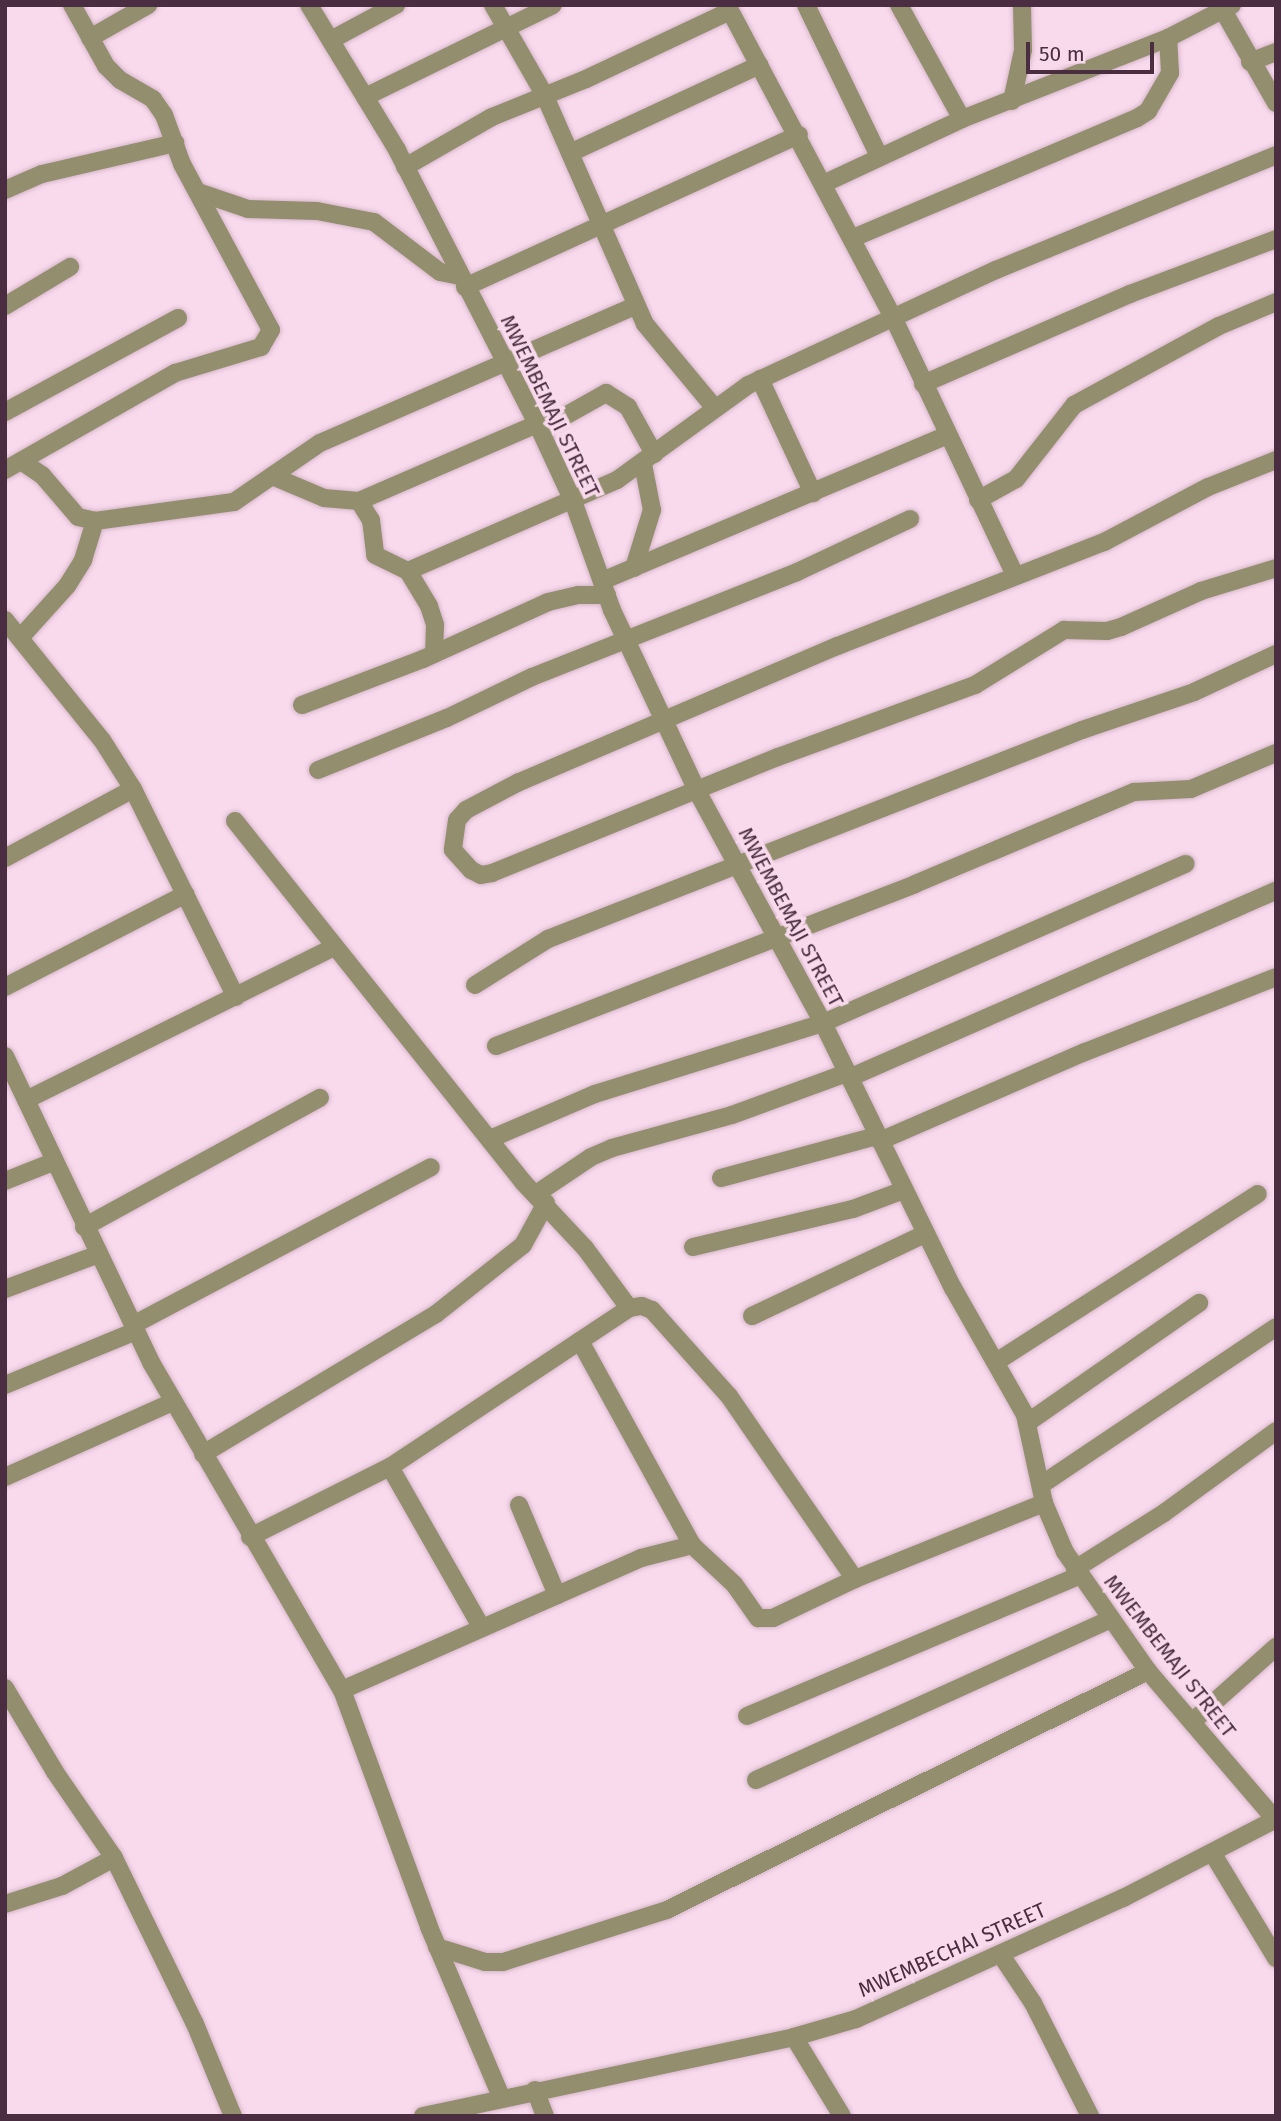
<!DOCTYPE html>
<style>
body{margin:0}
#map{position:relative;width:1281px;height:2121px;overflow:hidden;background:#f9daed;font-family:"Fira Sans",sans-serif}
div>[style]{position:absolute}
.roads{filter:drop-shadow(0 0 2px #d6b7ca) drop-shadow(0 0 2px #d6b7ca)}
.minor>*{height:18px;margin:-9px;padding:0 9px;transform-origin:9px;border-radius:9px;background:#938e6d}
span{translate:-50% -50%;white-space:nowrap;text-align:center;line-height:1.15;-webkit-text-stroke:7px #f9daed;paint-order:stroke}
.street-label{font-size:21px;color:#4a2d40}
.frame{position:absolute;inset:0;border:7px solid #4a2d40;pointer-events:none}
.scale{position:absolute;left:1026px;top:42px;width:128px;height:32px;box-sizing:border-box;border:4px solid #4a2d40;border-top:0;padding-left:9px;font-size:21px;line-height:24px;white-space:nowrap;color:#4a2d40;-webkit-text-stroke:5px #f9daed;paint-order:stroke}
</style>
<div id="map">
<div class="roads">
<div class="minor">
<div style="left:309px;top:5px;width:170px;rotate:58.7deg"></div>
<div style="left:397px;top:150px;width:314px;rotate:62.9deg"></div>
<div style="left:540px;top:430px;width:78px;rotate:65.1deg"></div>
<div style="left:573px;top:501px;width:116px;rotate:70.3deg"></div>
<div style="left:612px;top:610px;width:200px;rotate:64.8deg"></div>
<div style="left:697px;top:791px;width:264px;rotate:61.5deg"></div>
<div style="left:823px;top:1023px;width:295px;rotate:63.9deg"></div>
<div style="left:953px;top:1288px;width:146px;rotate:60.4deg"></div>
<div style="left:1025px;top:1415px;width:90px;rotate:77.8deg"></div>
<div style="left:1044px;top:1503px;width:53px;rotate:66.8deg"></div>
<div style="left:1065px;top:1552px;width:145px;rotate:55.1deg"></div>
<div style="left:1148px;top:1671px;width:195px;rotate:49.4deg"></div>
<div style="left:493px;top:5px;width:103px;rotate:60.2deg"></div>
<div style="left:544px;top:94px;width:251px;rotate:66.3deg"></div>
<div style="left:645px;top:324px;width:107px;rotate:50.3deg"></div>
<div style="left:727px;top:5px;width:353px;rotate:62deg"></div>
<div style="left:893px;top:317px;width:283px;rotate:64.7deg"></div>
<div style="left:806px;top:5px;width:168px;rotate:64.2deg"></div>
<div style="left:899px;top:5px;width:130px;rotate:61.1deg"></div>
<div style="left:1220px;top:5px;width:113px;rotate:60.3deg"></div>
<div style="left:90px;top:38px;width:67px;rotate:-29.6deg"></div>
<div style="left:331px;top:40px;width:74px;rotate:-28.3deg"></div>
<div style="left:1250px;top:62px;width:28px;rotate:-21deg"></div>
<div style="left:365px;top:97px;width:209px;rotate:-26.1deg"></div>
<div style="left:1012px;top:101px;width:52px;rotate:-77.8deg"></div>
<div style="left:1023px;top:50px;width:45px;rotate:-91.3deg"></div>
<div style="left:570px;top:153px;width:209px;rotate:-24.9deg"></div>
<div style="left:405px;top:167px;width:100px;rotate:-29.9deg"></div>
<div style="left:492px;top:117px;width:101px;rotate:-22deg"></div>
<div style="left:586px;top:79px;width:159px;rotate:-25.3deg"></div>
<div style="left:825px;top:183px;width:151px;rotate:-25deg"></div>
<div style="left:962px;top:119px;width:221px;rotate:-21.5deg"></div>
<div style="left:1168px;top:38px;width:72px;rotate:-27.3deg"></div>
<div style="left:5px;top:190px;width:40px;rotate:-23.4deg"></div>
<div style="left:42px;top:174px;width:137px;rotate:-13.1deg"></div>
<div style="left:198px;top:192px;width:53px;rotate:18.8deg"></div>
<div style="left:248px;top:209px;width:69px;rotate:1.7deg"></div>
<div style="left:317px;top:211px;width:58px;rotate:10.9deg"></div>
<div style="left:374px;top:222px;width:83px;rotate:37.1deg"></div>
<div style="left:440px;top:272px;width:20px;rotate:11deg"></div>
<div style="left:853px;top:238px;width:308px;rotate:-22.9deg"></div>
<div style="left:1137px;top:118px;width:13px;rotate:-32deg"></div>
<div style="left:1148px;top:111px;width:44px;rotate:-59.9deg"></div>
<div style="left:1170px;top:73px;width:35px;rotate:-93deg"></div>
<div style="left:465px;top:287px;width:367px;rotate:-24.5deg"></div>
<div style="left:5px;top:306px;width:76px;rotate:-31deg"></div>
<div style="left:760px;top:379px;width:126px;rotate:65.1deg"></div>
<div style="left:923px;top:384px;width:226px;rotate:-23.5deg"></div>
<div style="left:1130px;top:294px;width:156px;rotate:-20.6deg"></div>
<div style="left:5px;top:412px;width:197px;rotate:-28.5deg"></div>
<div style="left:540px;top:430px;width:76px;rotate:-29.3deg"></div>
<div style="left:606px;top:393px;width:26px;rotate:32deg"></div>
<div style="left:628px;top:407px;width:54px;rotate:61deg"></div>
<div style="left:1276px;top:460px;width:73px;rotate:158.3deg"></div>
<div style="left:1208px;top:487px;width:118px;rotate:152.1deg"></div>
<div style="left:1104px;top:542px;width:287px;rotate:158.7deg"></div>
<div style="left:837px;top:646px;width:346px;rotate:156.8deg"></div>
<div style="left:519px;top:782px;width:60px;rotate:152.2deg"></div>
<div style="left:466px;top:810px;width:13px;rotate:132deg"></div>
<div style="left:457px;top:820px;width:30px;rotate:98deg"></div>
<div style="left:453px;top:850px;width:27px;rotate:48deg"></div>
<div style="left:471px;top:870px;width:11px;rotate:27deg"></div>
<div style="left:481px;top:875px;width:11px;rotate:-10deg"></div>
<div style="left:492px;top:873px;width:309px;rotate:-22.1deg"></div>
<div style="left:778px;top:757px;width:210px;rotate:-20.1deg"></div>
<div style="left:975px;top:685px;width:105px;rotate:-31.7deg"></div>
<div style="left:1064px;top:630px;width:43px;rotate:1.3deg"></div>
<div style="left:1107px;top:631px;width:15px;rotate:-16deg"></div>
<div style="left:1121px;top:627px;width:88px;rotate:-24.2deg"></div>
<div style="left:1201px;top:591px;width:78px;rotate:-17deg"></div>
<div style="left:21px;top:461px;width:25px;rotate:34deg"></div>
<div style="left:42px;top:475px;width:55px;rotate:49.4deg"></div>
<div style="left:78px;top:517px;width:17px;rotate:13deg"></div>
<div style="left:95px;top:521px;width:140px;rotate:-7.8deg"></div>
<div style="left:234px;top:502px;width:104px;rotate:-34.5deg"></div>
<div style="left:320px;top:443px;width:344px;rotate:-23.5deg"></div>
<div style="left:5px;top:470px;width:196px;rotate:-29.7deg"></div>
<div style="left:175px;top:373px;width:90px;rotate:-16.8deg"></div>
<div style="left:261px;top:347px;width:20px;rotate:-60deg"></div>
<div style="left:271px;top:330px;width:188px;rotate:-118.2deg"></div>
<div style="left:182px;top:164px;width:52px;rotate:-110.2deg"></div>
<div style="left:164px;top:115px;width:19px;rotate:-125deg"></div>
<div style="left:153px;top:99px;width:38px;rotate:-150deg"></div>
<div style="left:120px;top:80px;width:20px;rotate:-135deg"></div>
<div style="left:106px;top:66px;width:70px;rotate:-119.1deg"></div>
<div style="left:272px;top:476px;width:56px;rotate:22.9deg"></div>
<div style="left:324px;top:498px;width:35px;rotate:5deg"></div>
<div style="left:359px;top:501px;width:194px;rotate:-23.4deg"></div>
<div style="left:978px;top:500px;width:43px;rotate:-28.9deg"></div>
<div style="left:1016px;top:479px;width:94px;rotate:-51.9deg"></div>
<div style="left:1074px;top:405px;width:165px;rotate:-28.6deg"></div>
<div style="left:1219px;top:326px;width:62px;rotate:-22.8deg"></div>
<div style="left:359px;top:501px;width:22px;rotate:58deg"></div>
<div style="left:371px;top:520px;width:35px;rotate:83deg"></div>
<div style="left:375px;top:555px;width:37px;rotate:26deg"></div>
<div style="left:408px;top:571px;width:41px;rotate:59deg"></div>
<div style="left:429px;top:606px;width:20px;rotate:72deg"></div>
<div style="left:435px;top:625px;width:29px;rotate:92deg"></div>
<div style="left:634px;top:568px;width:61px;rotate:-72.8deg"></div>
<div style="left:652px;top:510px;width:47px;rotate:-101.1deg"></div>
<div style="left:408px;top:571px;width:228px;rotate:-23.5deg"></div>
<div style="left:617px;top:480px;width:162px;rotate:-35.9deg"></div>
<div style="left:748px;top:385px;width:273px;rotate:-24.9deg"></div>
<div style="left:996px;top:270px;width:303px;rotate:-22.3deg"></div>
<div style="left:602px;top:581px;width:373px;rotate:-22.9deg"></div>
<div style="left:5px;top:620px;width:154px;rotate:51.1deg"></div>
<div style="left:102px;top:740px;width:58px;rotate:57.7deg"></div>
<div style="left:133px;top:789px;width:232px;rotate:63.7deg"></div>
<div style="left:20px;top:638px;width:70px;rotate:-47.9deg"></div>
<div style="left:67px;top:586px;width:31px;rotate:-58deg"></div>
<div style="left:83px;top:560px;width:41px;rotate:-72.9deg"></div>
<div style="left:302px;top:705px;width:129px;rotate:-20.8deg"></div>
<div style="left:423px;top:659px;width:137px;rotate:-24.5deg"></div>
<div style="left:548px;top:602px;width:31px;rotate:-13deg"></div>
<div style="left:578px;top:595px;width:29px"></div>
<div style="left:318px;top:770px;width:139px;rotate:-22deg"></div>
<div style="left:447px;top:718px;width:94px;rotate:-25.8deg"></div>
<div style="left:532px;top:677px;width:285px;rotate:-21.6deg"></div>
<div style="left:797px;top:572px;width:125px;rotate:-25.1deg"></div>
<div style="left:235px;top:821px;width:462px;rotate:51.4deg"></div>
<div style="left:523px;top:1182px;width:91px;rotate:46.8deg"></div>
<div style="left:585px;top:1248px;width:74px;rotate:53.7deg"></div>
<div style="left:5px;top:858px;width:145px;rotate:-28.3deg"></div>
<div style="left:475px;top:985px;width:86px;rotate:-32.2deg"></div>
<div style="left:548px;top:939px;width:573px;rotate:-21.37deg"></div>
<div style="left:1082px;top:730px;width:118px;rotate:-18.7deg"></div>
<div style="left:1194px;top:692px;width:90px;rotate:-24.9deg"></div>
<div style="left:5px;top:987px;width:203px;rotate:-27.2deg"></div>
<div style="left:496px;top:1046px;width:449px;rotate:-21.1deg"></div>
<div style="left:915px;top:884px;width:238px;rotate:-22.8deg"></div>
<div style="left:1134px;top:792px;width:57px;rotate:-3deg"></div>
<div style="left:1191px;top:789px;width:92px;rotate:-23deg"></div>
<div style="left:5px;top:1056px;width:341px;rotate:64.5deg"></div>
<div style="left:152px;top:1364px;width:377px;rotate:59.8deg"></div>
<div style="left:342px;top:1690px;width:252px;rotate:69.8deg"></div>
<div style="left:429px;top:1927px;width:185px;rotate:67deg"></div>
<div style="left:849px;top:1078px;width:466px;rotate:-23.7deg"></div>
<div style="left:26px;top:1100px;width:344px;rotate:-26.4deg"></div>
<div style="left:490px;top:1139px;width:114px;rotate:-23.2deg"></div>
<div style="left:595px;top:1094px;width:239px;rotate:-17.3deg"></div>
<div style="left:823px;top:1023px;width:396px;rotate:-23.7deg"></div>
<div style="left:880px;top:1141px;width:223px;rotate:-23.5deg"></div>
<div style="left:1085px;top:1052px;width:205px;rotate:-21.4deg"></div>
<div style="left:721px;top:1178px;width:162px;rotate:-15.1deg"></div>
<div style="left:5px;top:1181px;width:52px;rotate:-21.6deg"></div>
<div style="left:536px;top:1194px;width:66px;rotate:-33.9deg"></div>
<div style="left:591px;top:1157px;width:23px;rotate:-23deg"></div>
<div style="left:612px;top:1148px;width:124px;rotate:-15.4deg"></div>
<div style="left:732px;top:1115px;width:122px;rotate:-20.1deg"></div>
<div style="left:84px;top:1227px;width:269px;rotate:-28.7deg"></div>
<div style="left:693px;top:1247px;width:164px;rotate:-13.4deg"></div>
<div style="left:853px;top:1209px;width:54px;rotate:-20.4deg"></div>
<div style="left:5px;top:1289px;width:100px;rotate:-20.4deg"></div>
<div style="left:752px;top:1316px;width:191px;rotate:-25.4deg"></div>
<div style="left:133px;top:1325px;width:337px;rotate:-27.9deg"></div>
<div style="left:580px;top:1341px;width:233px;rotate:61.2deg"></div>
<div style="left:692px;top:1545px;width:57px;rotate:42.9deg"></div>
<div style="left:734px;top:1584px;width:42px;rotate:54.8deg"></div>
<div style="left:758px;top:1618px;width:15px"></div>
<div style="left:773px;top:1618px;width:91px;rotate:-25.4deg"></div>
<div style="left:855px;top:1579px;width:204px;rotate:-21.9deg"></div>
<div style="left:996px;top:1362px;width:311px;rotate:-32.7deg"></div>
<div style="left:5px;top:1385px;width:142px;rotate:-22.4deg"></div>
<div style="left:1027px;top:1423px;width:210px;rotate:-34.9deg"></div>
<div style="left:203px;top:1454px;width:272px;rotate:-31deg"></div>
<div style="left:436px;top:1314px;width:111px;rotate:-38.4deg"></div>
<div style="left:523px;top:1245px;width:48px;rotate:-61.3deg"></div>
<div style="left:390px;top:1467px;width:185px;rotate:60.3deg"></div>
<div style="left:5px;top:1477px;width:184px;rotate:-24.1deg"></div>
<div style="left:1041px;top:1485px;width:283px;rotate:-33.9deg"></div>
<div style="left:519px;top:1505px;width:98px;rotate:67.1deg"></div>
<div style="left:250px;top:1537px;width:157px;rotate:-26.6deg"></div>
<div style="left:390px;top:1467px;width:287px;rotate:-33.6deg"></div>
<div style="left:629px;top:1308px;width:13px;rotate:-9deg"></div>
<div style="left:642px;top:1306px;width:11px;rotate:22deg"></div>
<div style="left:652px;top:1310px;width:115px;rotate:48.2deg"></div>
<div style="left:729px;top:1396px;width:222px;rotate:55.5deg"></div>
<div style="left:1075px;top:1569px;width:105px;rotate:-32.2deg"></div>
<div style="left:1164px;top:1513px;width:139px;rotate:-36.2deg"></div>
<div style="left:5px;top:1688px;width:98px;rotate:59.2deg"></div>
<div style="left:55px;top:1772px;width:104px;rotate:55.5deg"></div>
<div style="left:114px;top:1858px;width:185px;rotate:64deg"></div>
<div style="left:195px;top:2024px;width:100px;rotate:67.6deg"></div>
<div style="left:342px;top:1690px;width:327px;rotate:-23.8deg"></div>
<div style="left:641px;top:1558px;width:53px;rotate:-14.3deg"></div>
<div style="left:747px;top:1716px;width:360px;rotate:-22.9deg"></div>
<div style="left:1192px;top:1722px;width:113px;rotate:-41.8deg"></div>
<div style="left:756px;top:1780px;width:388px;rotate:-24.4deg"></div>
<div style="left:1213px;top:1854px;width:122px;rotate:58.8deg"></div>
<div style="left:5px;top:1904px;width:60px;rotate:-17.5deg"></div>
<div style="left:62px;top:1886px;width:59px;rotate:-28.3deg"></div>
<div style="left:437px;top:1947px;width:50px;rotate:17.4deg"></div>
<div style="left:485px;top:1962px;width:18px"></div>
<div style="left:503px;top:1962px;width:172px;rotate:-17.6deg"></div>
<div style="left:667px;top:1910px;width:537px;rotate:-26.42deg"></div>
<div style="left:1001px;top:1955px;width:58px;rotate:56.3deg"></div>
<div style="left:1033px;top:2003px;width:127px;rotate:63.2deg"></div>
<div style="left:794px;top:2037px;width:92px;rotate:58.7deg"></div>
<div style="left:535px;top:2090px;width:28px;rotate:69deg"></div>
<div style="left:423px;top:2116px;width:379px;rotate:-12deg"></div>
<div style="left:794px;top:2037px;width:65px;rotate:-16.2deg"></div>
<div style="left:856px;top:2019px;width:293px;rotate:-24.4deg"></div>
<div style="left:1123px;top:1898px;width:172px;rotate:-27.3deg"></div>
</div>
</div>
<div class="street-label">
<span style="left:550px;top:406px;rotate:64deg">MWEMBEMAJI STREET</span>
<span style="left:791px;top:917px;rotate:62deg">MWEMBEMAJI STREET</span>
<span style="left:1170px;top:1656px;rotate:52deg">MWEMBEMAJI STREET</span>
<span style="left:952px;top:1950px;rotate:-24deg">MWEMBECHAI STREET</span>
</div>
<div class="frame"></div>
<div class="scale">50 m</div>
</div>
